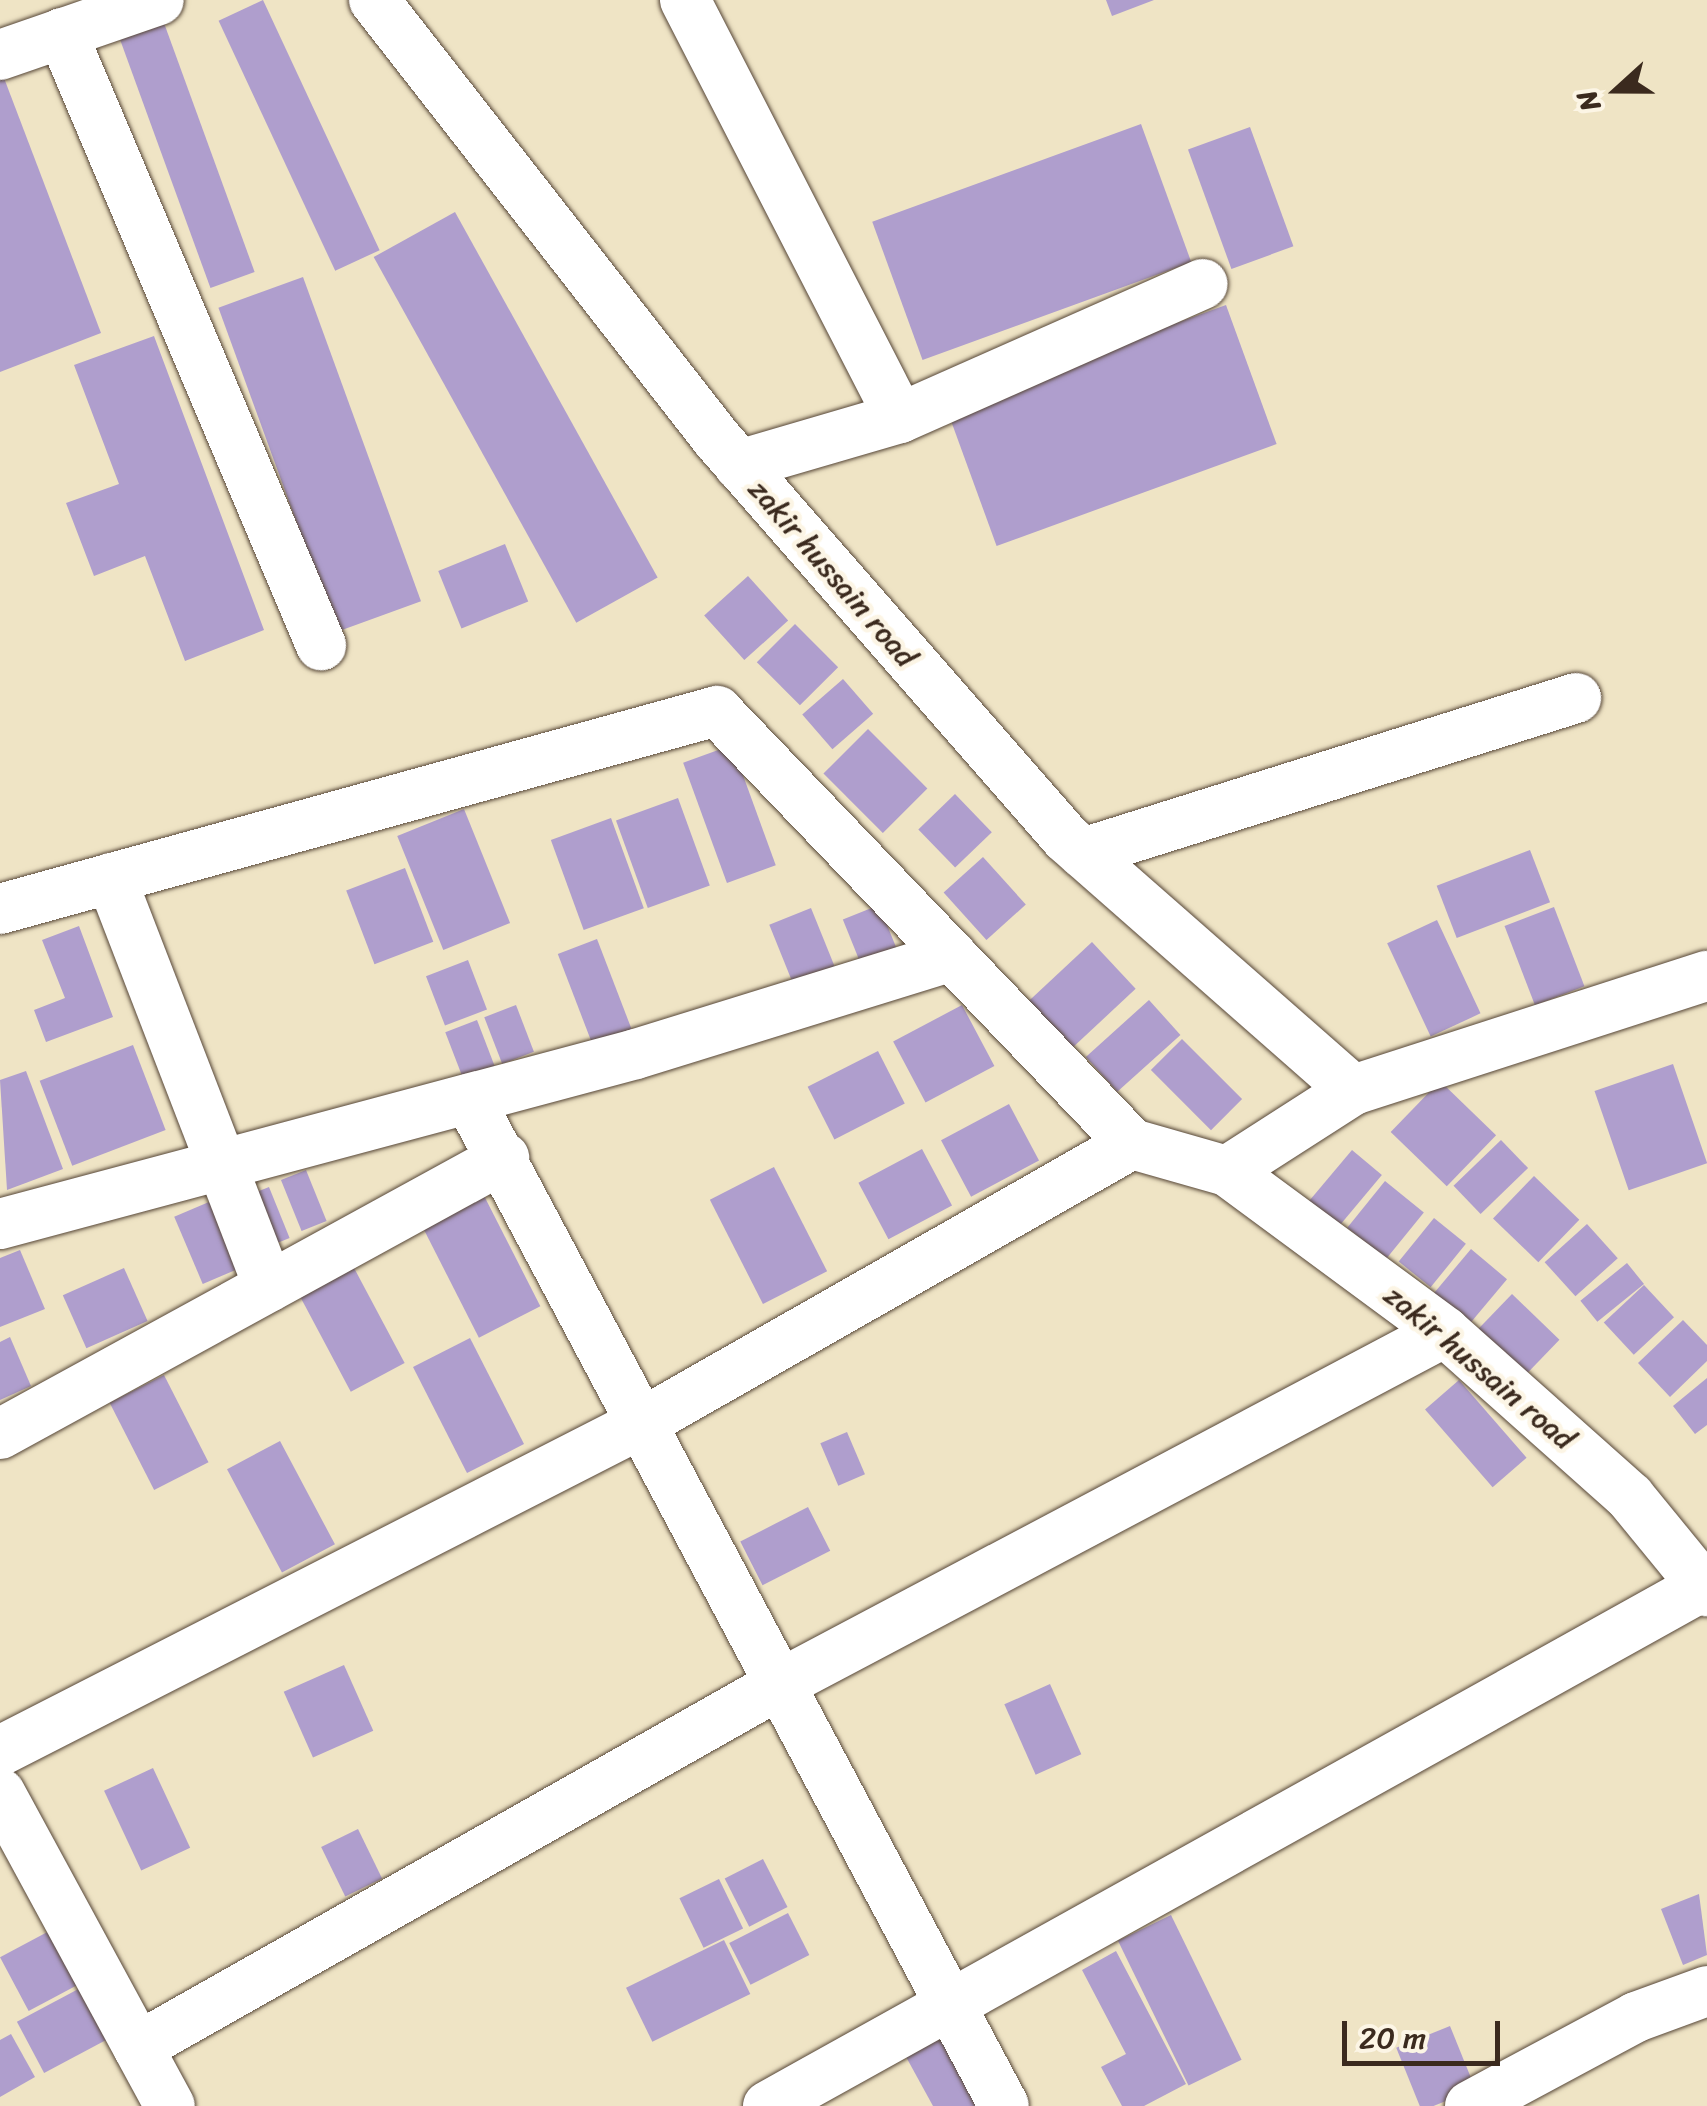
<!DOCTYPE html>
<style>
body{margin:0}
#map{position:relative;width:1707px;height:2106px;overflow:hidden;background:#efe4c5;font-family:Sriracha,sans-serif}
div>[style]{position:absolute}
.building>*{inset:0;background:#af9ecd;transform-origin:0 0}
.roads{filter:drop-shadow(0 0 2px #564637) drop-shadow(0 0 2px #564637)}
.minor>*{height:50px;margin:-25px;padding:0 25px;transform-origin:25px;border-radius:25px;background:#fff}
span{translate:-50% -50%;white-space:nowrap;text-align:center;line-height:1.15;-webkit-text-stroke:9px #fcf5e5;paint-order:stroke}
.street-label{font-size:30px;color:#3b2a1e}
.north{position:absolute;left:1567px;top:40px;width:100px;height:100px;-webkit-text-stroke:8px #fcf5e5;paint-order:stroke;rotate:249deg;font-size:28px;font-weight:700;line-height:40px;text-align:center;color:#3b2a1e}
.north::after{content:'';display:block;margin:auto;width:35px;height:45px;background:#3b2a1e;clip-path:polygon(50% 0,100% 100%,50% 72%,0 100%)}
.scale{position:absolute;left:1342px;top:2021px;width:158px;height:45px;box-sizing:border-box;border:5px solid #3b2a1e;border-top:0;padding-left:12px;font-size:30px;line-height:35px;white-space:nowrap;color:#3b2a1e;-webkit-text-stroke:8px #fcf5e5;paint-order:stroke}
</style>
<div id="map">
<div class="building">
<div style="left:263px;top:0;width:276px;height:49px;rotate:65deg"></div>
<div style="clip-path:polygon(1106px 0,1154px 0,1112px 16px)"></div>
<div style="left:164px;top:23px;width:265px;height:47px;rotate:70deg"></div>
<div style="clip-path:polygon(4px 78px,101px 333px,0 372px,0 80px)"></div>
<div style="left:1141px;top:124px;width:147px;height:286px;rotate:70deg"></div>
<div style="left:1250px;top:127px;width:127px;height:66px;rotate:70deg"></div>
<div style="left:455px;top:212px;width:418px;height:93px;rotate:61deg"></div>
<div style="left:303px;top:277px;width:345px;height:90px;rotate:70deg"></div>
<div style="left:1226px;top:305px;width:148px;height:298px;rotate:70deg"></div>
<div style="clip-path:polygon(154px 336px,264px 630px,185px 661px,145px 556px,94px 576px,66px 503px,119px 484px,74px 365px)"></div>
<div style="left:505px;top:544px;width:62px;height:72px;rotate:68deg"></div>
<div style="left:748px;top:576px;width:60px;height:59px;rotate:48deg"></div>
<div style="left:795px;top:624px;width:61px;height:54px;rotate:45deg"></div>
<div style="left:843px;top:679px;width:46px;height:54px;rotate:49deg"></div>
<div style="left:868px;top:729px;width:84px;height:63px;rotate:45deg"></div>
<div style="left:732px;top:745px;width:128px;height:52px;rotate:70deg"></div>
<div style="left:955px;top:794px;width:53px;height:51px;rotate:46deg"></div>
<div style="left:678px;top:798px;width:93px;height:66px;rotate:70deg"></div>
<div style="left:464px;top:809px;width:123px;height:72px;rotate:68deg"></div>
<div style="left:611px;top:818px;width:96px;height:64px;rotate:70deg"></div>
<div style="left:1530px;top:850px;width:56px;height:100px;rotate:69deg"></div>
<div style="left:983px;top:857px;width:64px;height:53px;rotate:48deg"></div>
<div style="left:405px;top:868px;width:79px;height:63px;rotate:69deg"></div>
<div style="left:879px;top:905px;width:55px;height:39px;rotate:68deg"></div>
<div style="left:1554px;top:907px;width:85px;height:53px;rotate:69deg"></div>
<div style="left:811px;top:908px;width:71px;height:45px;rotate:68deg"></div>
<div style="left:1437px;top:920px;width:103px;height:55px;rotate:65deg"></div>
<div style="clip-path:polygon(79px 926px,113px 1017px,46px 1042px,34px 1010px,65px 998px,42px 940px)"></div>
<div style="left:597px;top:939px;width:99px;height:42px;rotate:69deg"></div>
<div style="left:1092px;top:942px;width:64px;height:89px;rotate:47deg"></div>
<div style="left:468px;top:960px;width:53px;height:45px;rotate:69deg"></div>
<div style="left:1149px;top:1000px;width:47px;height:85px;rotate:48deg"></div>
<div style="left:516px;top:1005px;width:50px;height:34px;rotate:69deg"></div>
<div style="left:962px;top:1005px;width:69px;height:78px;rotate:62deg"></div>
<div style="left:477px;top:1020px;width:50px;height:34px;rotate:69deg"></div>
<div style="left:1182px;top:1039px;width:85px;height:44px;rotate:45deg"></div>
<div style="left:133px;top:1045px;width:91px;height:100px;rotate:69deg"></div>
<div style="left:878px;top:1051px;width:59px;height:79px;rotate:63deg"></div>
<div style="left:1673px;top:1064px;width:105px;height:83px;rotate:71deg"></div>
<div style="clip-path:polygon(26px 1071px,63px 1169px,7px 1190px,0 1080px)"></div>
<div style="left:1440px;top:1081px;width:78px;height:71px;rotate:44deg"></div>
<div style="left:1009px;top:1104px;width:64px;height:77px;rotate:62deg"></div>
<div style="left:1501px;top:1140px;width:39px;height:66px;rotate:46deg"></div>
<div style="left:922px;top:1149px;width:64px;height:72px;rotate:62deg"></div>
<div style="left:1352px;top:1150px;width:39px;height:70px;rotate:40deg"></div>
<div style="left:774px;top:1167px;width:117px;height:72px;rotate:63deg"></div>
<div style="left:306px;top:1170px;width:55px;height:27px;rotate:68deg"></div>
<div style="left:1534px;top:1176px;width:63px;height:59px;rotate:44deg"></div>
<div style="left:475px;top:1178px;width:144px;height:69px;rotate:63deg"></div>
<div style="left:1385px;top:1181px;width:50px;height:60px;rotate:39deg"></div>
<div style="left:269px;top:1187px;width:55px;height:31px;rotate:68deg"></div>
<div style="left:223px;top:1196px;width:73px;height:53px;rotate:67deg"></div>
<div style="left:1434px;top:1218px;width:41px;height:56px;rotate:39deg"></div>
<div style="left:1587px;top:1224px;width:46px;height:57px;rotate:48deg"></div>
<div style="left:1471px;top:1249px;width:47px;height:60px;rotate:40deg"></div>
<div style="clip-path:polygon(20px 1250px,45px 1309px,0 1327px,0 1258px)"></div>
<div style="left:1627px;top:1263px;width:27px;height:60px;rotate:51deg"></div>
<div style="left:353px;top:1266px;width:110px;height:61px;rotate:62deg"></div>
<div style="left:124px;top:1268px;width:58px;height:67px;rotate:66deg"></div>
<div style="left:1644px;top:1285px;width:44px;height:55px;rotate:47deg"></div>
<div style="left:1512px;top:1294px;width:66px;height:51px;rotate:44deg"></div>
<div style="clip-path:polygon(1683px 1320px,1707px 1345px,1707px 1361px,1670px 1397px,1638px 1363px)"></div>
<div style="clip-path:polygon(10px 1337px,31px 1386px,0 1400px,0 1342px)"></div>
<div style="left:470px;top:1338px;width:119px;height:64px;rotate:63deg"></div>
<div style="left:164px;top:1375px;width:98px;height:61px;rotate:63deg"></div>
<div style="clip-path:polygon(1707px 1378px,1707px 1425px,1695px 1434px,1673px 1406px)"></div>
<div style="left:1459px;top:1380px;width:103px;height:45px;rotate:49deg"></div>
<div style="left:847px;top:1432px;width:46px;height:29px;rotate:67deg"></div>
<div style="left:280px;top:1441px;width:117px;height:60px;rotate:62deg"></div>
<div style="left:808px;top:1507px;width:49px;height:76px;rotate:63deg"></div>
<div style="left:344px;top:1665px;width:72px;height:66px;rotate:66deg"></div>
<div style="left:1050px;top:1684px;width:77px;height:50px;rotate:66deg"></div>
<div style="left:153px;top:1768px;width:88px;height:54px;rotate:65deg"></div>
<div style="left:358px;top:1829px;width:55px;height:41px;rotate:64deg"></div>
<div style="left:763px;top:1859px;width:54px;height:43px;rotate:63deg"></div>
<div style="left:719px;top:1879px;width:55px;height:44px;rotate:64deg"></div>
<div style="clip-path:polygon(1699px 1894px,1707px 1955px,1683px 1965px,1661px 1909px)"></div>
<div style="left:788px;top:1913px;width:47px;height:66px;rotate:63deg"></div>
<div style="left:1171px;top:1915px;width:161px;height:59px;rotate:64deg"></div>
<div style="left:53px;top:1929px;width:61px;height:60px;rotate:62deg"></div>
<div style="left:724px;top:1940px;width:60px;height:109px;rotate:64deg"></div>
<div style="clip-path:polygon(1116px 1951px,1186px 2084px,1144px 2106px,1122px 2106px,1101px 2067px,1126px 2054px,1082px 1970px)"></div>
<div style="left:84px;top:1986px;width:58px;height:76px;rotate:62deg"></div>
<div style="left:1450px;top:2026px;width:68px;height:58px;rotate:68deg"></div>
<div style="clip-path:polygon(946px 2033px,985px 2106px,933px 2106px,905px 2055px)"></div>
<div style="clip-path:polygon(11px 2034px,35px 2077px,0 2097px,0 2040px)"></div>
</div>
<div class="roads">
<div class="minor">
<div style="left:374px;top:0;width:557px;rotate:52deg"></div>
<div style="left:717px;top:439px;width:530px;rotate:48.82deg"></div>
<div style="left:1066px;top:838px;width:382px;rotate:41.3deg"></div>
<div style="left:685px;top:0;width:470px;rotate:62.8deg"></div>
<div style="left:62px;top:33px;width:665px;rotate:67.06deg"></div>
<div style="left:0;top:55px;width:168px;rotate:-19.1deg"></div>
<div style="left:739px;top:465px;width:168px;rotate:-16.3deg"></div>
<div style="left:900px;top:418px;width:331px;rotate:-23.9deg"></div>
<div style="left:1083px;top:853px;width:517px;rotate:-17.45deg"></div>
<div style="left:111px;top:878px;width:438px;rotate:68.9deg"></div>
<div style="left:0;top:909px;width:744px;rotate:-15.44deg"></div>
<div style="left:717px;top:711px;width:600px;rotate:46.22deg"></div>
<div style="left:1132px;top:1144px;width:99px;rotate:15.9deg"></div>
<div style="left:1227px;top:1171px;width:271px;rotate:36.4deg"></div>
<div style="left:1445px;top:1332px;width:248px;rotate:41.7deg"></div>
<div style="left:1630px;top:1497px;width:122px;rotate:50.7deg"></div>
<div style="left:469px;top:1099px;width:1140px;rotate:62.02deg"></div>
<div style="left:1227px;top:1171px;width:150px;rotate:-32.7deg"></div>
<div style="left:1353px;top:1090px;width:372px;rotate:-17.9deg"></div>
<div style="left:0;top:1224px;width:658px;rotate:-14.97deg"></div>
<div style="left:636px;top:1054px;width:331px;rotate:-17.2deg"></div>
<div style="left:0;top:1434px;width:575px;rotate:-28.71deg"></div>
<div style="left:0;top:1751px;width:721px;rotate:-27.06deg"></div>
<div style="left:642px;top:1423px;width:564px;rotate:-29.66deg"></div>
<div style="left:0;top:1793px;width:356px;rotate:61.5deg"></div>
<div style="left:138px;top:2047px;width:738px;rotate:-29.48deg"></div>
<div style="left:780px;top:1684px;width:752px;rotate:-27.89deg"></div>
<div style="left:768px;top:2106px;width:1070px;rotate:-29.08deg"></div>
<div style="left:1470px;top:2106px;width:188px;rotate:-28.2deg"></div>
<div style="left:1636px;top:2017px;width:76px;rotate:-20.1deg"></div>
</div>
</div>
<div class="street-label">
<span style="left:833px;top:573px;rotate:49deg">zakir hussain road</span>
<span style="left:1480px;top:1367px;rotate:40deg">zakir hussain road</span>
</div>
<div class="north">N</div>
<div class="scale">20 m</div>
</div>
